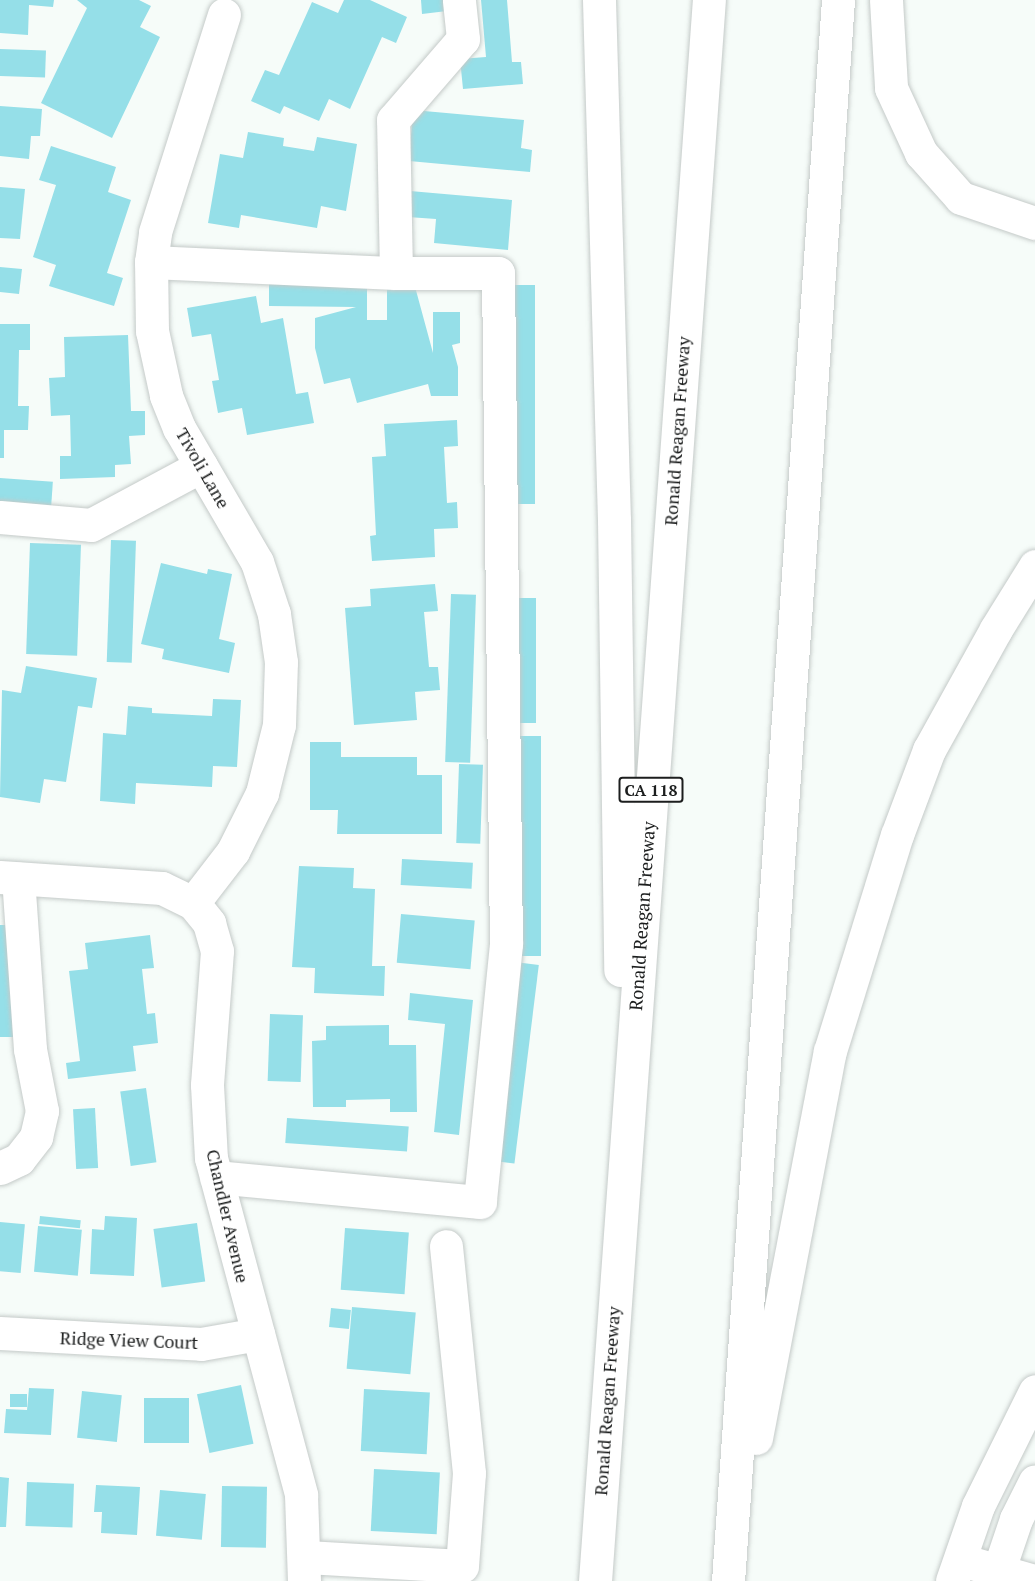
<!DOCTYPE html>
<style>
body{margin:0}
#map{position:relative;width:1035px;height:1581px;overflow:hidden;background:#f6fcf9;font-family:"PT Serif",serif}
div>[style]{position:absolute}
.building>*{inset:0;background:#95dfe8;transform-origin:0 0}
.roads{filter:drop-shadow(0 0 2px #c4cac8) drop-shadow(0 0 2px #c4cac8)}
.minor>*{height:33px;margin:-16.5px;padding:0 16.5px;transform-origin:16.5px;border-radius:16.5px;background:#fff}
.highway>*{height:33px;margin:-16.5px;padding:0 16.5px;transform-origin:16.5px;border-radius:16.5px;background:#fff}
span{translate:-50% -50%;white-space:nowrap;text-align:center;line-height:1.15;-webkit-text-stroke:4.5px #fff;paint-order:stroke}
.shield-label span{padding:2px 4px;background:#fff;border:2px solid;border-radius:4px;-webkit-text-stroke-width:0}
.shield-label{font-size:16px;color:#1c1e1e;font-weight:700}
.street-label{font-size:18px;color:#1c1e1e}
</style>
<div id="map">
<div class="building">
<div style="clip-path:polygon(0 0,54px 0,53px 7px,29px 5px,28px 35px,0 33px)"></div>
<div style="clip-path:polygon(77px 0,139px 0,151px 6px,140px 27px,160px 37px,112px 138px,41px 103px,87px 8px)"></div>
<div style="clip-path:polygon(344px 0,370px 0,407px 17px,396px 43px,382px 37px,350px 109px,329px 99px,319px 121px,284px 106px,280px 114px,251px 101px,265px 70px,279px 75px,312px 2px,338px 13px)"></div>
<div style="clip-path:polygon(421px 0,446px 0,447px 11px,422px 14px)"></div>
<div style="clip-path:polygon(481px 0,507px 0,512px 62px,521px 62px,523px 84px,463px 89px,460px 59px,486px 57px)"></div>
<div style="left:0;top:49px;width:46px;height:27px;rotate:2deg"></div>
<div style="clip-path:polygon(0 106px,42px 109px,40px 136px,31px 136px,29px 159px,0 156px)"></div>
<div style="clip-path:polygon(413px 110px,524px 120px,521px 148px,532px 150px,530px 172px,409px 161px)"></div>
<div style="clip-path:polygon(248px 132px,284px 138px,283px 146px,314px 151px,317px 137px,357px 144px,346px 211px,321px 206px,317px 228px,241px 215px,239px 228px,208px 223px,220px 154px,243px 158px)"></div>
<div style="clip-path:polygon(51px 146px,116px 167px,108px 192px,131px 200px,107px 273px,123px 278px,114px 306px,49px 286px,56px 265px,33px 257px,56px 185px,39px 180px)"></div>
<div style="clip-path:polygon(0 187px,25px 189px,20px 239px,0 238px)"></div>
<div style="clip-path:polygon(410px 191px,512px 200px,508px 250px,434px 243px,436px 219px,408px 217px)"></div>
<div style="clip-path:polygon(0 267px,22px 269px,19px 294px,0 292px)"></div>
<div style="clip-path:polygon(269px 280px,367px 281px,367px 320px,387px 320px,387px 281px,414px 283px,433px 353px,433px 312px,460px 312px,460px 343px,452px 345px,458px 367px,458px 396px,431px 396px,428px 384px,357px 403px,350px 378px,324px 384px,315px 348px,315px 318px,356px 307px,269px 306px)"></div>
<div style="left:510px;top:285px;width:25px;height:219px"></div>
<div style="clip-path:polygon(256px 296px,261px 323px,283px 318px,296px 394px,308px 392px,314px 423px,247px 435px,242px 408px,218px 413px,212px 381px,219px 380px,211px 334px,192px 337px,187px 308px)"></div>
<div style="clip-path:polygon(0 324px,30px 324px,30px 350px,19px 350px,18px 406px,29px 406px,28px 430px,4px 430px,4px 458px,0 458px)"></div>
<div style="clip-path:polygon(128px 335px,131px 411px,145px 411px,145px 435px,129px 436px,131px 464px,115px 465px,115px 477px,60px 479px,60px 456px,71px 456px,70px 415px,51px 416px,49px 378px,65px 377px,64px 337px)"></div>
<div style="clip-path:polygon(457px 420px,458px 446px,444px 447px,447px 503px,457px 502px,458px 528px,434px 529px,435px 557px,372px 561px,370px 536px,376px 535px,372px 457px,386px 456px,384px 424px)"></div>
<div style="left:0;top:478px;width:53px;height:25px;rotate:4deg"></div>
<div style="left:111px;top:540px;width:25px;height:122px;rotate:2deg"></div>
<div style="left:30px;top:543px;width:51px;height:111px;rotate:2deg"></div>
<div style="clip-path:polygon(161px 563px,207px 574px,208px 569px,232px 574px,219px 639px,235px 643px,229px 673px,162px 659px,164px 649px,141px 644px)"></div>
<div style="clip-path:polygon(435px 584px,438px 611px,424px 612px,429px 667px,438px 667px,440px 690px,415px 692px,417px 720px,354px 725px,345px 608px,371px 606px,370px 589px)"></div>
<div style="left:451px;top:594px;width:25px;height:168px;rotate:2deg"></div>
<div style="left:511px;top:598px;width:25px;height:125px"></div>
<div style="clip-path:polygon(26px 666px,97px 678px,92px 708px,78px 706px,66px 782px,44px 779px,40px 803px,0 797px,2px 690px,21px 693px)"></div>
<div style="clip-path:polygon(213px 699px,241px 700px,237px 767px,213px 766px,212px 787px,136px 783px,135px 804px,100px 801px,103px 733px,126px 735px,128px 706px,152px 708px,152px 713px,212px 716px)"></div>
<div style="left:516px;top:736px;width:25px;height:220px"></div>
<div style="clip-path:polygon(310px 742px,341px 742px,341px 757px,417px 757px,417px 775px,442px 775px,442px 834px,337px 834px,338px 810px,310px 810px)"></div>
<div style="left:459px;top:764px;width:24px;height:79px;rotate:2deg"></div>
<div style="left:402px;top:859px;width:71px;height:26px;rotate:3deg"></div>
<div style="clip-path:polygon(299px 866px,354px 868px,353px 888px,375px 889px,372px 966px,385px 966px,384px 996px,314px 993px,315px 968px,292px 967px)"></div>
<div style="left:401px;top:914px;width:74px;height:49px;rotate:5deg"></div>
<div style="left:0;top:925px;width:14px;height:112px"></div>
<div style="clip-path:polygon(150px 935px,154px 968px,142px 969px,147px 1014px,155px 1013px,158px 1043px,133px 1046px,136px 1071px,68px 1079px,66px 1063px,80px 1061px,69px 971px,88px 969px,85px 943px)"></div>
<div style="left:515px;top:962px;width:24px;height:200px;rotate:7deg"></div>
<div style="clip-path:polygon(410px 993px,473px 1000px,459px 1135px,434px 1132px,445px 1024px,408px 1020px)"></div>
<div style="left:270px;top:1014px;width:33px;height:67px;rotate:2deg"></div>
<div style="clip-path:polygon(389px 1025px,389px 1045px,416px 1045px,417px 1112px,390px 1112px,390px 1099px,346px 1100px,346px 1107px,313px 1107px,312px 1041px,326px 1040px,326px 1026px)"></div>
<div style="left:146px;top:1088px;width:75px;height:26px;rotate:82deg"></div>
<div style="left:95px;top:1108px;width:60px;height:22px;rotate:87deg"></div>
<div style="left:287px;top:1118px;width:122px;height:25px;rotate:4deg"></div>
<div style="left:40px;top:1216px;width:41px;height:8px;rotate:6deg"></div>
<div style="clip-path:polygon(105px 1216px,137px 1218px,134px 1276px,90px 1274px,92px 1229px,104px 1230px)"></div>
<div style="left:0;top:1222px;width:25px;height:49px;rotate:5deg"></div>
<div style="left:197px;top:1223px;width:59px;height:44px;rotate:82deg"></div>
<div style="left:38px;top:1226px;width:44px;height:46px;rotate:5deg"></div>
<div style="left:345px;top:1228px;width:64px;height:62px;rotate:4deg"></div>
<div style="left:352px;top:1307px;width:64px;height:62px;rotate:5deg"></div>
<div style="left:331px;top:1308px;width:20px;height:19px;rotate:6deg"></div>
<div style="left:241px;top:1385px;width:60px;height:45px;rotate:78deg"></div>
<div style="clip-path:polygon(29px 1388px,54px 1389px,51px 1435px,4px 1433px,6px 1409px,27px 1410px)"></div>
<div style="left:364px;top:1389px;width:66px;height:62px;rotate:3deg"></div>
<div style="left:82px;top:1391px;width:40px;height:47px;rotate:6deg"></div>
<div style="left:10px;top:1394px;width:17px;height:13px"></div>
<div style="left:144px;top:1398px;width:45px;height:45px"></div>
<div style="left:374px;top:1469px;width:66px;height:62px;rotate:3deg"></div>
<div style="clip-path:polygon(0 1477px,9px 1478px,6px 1527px,0 1527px)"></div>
<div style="left:27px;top:1482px;width:47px;height:44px;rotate:2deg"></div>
<div style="clip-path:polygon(96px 1485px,140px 1487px,137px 1535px,101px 1533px,102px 1512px,94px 1512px)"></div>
<div style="left:222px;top:1486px;width:45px;height:61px;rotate:1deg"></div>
<div style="left:160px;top:1490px;width:46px;height:46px;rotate:5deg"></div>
</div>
<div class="roads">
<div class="minor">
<div style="left:151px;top:262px;width:245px;rotate:2.6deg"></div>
<div style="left:396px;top:273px;width:102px"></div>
<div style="left:498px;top:273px;width:671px;rotate:89.32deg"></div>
<div style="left:506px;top:944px;width:259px;rotate:95.8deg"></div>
<div style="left:480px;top:1202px;width:265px;rotate:-174.6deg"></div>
<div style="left:396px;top:273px;width:153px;rotate:-91.1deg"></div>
<div style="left:393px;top:120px;width:107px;rotate:-49.2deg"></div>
<div style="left:463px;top:39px;width:39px;rotate:-96deg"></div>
<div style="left:0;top:517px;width:91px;rotate:5deg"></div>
<div style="left:91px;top:525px;width:125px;rotate:-28.2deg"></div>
<div style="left:0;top:877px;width:162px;rotate:3.9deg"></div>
<div style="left:162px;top:888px;width:34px;rotate:26deg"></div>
<div style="left:193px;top:903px;width:26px;rotate:51deg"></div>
<div style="left:209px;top:923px;width:29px;rotate:74deg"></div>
<div style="left:217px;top:951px;width:134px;rotate:94.3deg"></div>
<div style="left:207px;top:1085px;width:73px;rotate:86.9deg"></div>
<div style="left:211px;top:1158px;width:349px;rotate:75deg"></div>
<div style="left:301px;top:1495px;width:86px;rotate:88deg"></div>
<div style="left:193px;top:903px;width:66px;rotate:-52.4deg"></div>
<div style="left:233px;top:851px;width:65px;rotate:-63.4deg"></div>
<div style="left:262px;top:793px;width:70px;rotate:-76deg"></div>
<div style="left:279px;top:725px;width:63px;rotate:-88.2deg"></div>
<div style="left:281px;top:662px;width:49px;rotate:-98.3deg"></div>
<div style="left:274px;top:614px;width:55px;rotate:-108.1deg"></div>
<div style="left:257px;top:562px;width:155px;rotate:-120.2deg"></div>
<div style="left:179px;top:428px;width:35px;rotate:-112deg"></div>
<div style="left:166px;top:395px;width:66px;rotate:-102.3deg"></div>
<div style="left:152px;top:331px;width:69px;rotate:-90.8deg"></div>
<div style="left:151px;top:262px;width:30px;rotate:-82deg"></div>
<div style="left:155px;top:232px;width:228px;rotate:-72.4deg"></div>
<div style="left:0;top:1168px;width:21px;rotate:-25deg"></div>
<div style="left:19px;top:1159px;width:28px;rotate:-52deg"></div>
<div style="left:36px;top:1137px;width:27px;rotate:-77deg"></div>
<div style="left:42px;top:1111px;width:63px;rotate:-101deg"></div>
<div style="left:30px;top:1049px;width:171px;rotate:-94deg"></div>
<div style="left:0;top:1333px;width:201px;rotate:3.1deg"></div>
<div style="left:201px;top:1344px;width:58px;rotate:-10deg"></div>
<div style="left:306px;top:1557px;width:156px;rotate:3.3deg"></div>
<div style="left:462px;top:1566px;width:93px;rotate:-85.7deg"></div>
<div style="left:469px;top:1473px;width:228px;rotate:-95.8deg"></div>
<div style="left:975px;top:1564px;width:61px;rotate:16.1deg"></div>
<div style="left:952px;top:1581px;width:79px;rotate:-70.9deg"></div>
<div style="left:978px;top:1506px;width:128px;rotate:-63.6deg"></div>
<div style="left:995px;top:1581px;width:65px;rotate:-71.3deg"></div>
<div style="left:1016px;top:1519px;width:42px;rotate:-63.4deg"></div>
</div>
<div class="highway">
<div style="left:599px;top:0;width:520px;rotate:88.35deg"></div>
<div style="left:614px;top:520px;width:450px;rotate:89.2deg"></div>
<div style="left:886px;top:0;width:88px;rotate:86.7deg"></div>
<div style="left:891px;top:88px;width:72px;rotate:65.2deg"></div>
<div style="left:921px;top:153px;width:60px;rotate:48.4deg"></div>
<div style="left:961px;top:198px;width:78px;rotate:18.7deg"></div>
<div style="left:756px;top:1438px;width:394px;rotate:-79.2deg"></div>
<div style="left:830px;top:1051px;width:226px;rotate:-72.8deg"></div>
<div style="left:897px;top:835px;width:91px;rotate:-69.4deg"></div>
<div style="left:929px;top:750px;width:138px;rotate:-61deg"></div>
<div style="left:996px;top:629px;width:74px;rotate:-58.2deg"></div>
<div style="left:595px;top:1581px;width:1585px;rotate:-85.88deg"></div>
<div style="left:728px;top:1581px;width:1585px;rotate:-86.02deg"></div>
</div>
</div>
<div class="shield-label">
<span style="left:651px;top:790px">CA 118</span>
</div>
<div class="street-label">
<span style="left:677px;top:431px;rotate:-86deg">Ronald Reagan Freeway</span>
<span style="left:203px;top:468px;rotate:60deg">Tivoli Lane</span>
<span style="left:642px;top:916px;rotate:-86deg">Ronald Reagan Freeway</span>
<span style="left:228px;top:1216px;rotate:77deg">Chandler Avenue</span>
<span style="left:129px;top:1340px;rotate:2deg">Ridge View Court</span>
<span style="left:607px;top:1401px;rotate:-86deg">Ronald Reagan Freeway</span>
</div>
</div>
